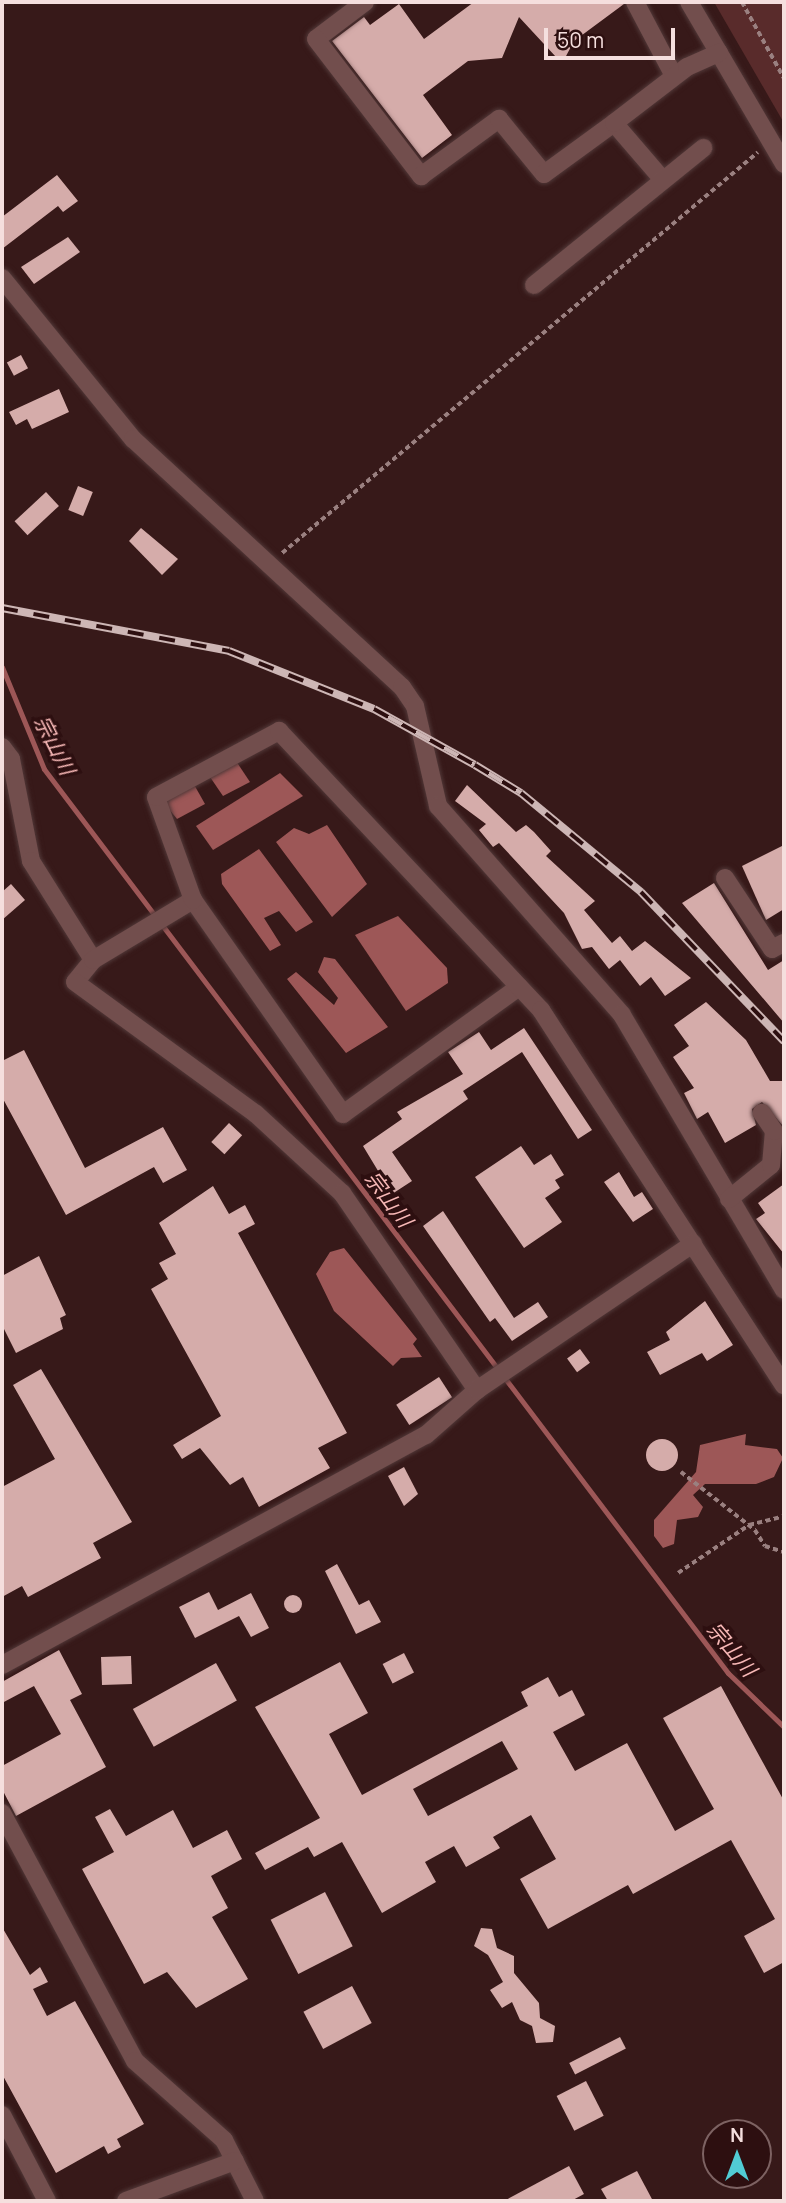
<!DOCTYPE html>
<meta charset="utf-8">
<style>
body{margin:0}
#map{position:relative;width:786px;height:2203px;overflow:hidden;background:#371919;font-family:Manrope,"Noto Sans JP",sans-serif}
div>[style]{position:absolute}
.green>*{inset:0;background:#592b2b}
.water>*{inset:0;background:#9d5757}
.stream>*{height:5px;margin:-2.5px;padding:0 2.5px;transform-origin:2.5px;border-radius:2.5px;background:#9d5757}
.building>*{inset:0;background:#d5acaa;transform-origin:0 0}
.round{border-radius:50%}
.path>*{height:3.5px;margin-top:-1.75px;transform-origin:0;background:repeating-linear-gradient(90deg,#9a8080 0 5px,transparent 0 8.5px)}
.roads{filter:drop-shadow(0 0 2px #513838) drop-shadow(0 0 2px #513838)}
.minor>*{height:18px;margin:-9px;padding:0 9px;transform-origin:9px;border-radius:9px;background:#724e4d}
.rail>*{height:8px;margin-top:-4px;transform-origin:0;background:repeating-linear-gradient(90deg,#2d0f10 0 16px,#cdb6b5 0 32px);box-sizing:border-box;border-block:2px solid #cdb6b5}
span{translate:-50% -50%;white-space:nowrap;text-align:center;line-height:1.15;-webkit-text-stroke:7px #2d0f10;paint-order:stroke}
.water-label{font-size:21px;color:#f7b8b6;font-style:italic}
.frame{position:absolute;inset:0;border:4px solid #f5dfde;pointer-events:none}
.north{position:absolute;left:702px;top:2119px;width:70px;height:70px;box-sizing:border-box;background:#2d0f10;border:2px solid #7d6262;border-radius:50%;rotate:0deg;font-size:19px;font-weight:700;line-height:28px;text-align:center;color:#f5dfde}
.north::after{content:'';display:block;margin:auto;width:24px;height:32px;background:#51ccd4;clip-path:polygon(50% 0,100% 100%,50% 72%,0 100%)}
.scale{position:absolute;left:544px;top:28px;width:131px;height:32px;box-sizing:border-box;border:4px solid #f5dfde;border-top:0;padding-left:9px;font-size:21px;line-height:24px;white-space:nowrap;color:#f5dfde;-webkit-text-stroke:5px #2d0f10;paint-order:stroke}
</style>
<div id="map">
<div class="green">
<div style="clip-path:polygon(714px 2px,784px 2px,784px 123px)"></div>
</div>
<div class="water">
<div style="clip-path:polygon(236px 761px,250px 782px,223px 796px,210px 777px)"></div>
<div style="clip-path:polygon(280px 773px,303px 796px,213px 850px,196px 826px)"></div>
<div style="clip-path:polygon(192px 781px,205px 804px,177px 819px,164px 803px)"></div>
<div style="clip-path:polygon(327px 825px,367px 884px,332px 917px,276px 842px,294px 828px,309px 834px)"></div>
<div style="clip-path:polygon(259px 849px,313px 922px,296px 932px,279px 911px,264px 918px,281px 945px,270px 951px,222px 884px,221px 874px)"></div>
<div style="clip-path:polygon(398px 916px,447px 968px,448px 983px,406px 1011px,355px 935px)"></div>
<div style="clip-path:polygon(324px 957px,335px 959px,388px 1027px,346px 1053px,287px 979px,296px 972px,334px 1005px,338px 998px,318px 972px)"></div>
<div style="clip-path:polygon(344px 1248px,417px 1339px,413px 1344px,422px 1357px,401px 1358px,393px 1366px,334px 1311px,316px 1274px,330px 1252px)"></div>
<div style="clip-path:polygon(746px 1434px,745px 1445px,777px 1449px,783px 1458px,774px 1477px,756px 1484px,705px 1484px,693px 1495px,703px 1507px,698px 1517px,677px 1520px,674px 1544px,663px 1548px,654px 1536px,654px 1520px,696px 1472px,700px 1445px)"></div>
</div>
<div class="stream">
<div style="left:2px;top:667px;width:110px;rotate:67.6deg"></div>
<div style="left:44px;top:769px;width:1134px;rotate:52.89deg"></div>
<div style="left:728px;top:1673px;width:78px;rotate:44deg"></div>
</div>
<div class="building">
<div style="clip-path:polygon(474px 2px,624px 4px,574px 41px,565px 58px,556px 57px,519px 17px,502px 58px,468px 61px,423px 95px,452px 135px,422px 158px,332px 41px,364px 17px,370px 25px,399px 4px,424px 39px)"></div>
<div style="clip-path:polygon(57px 175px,78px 201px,63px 212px,58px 206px,2px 249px,2px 217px)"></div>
<div style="clip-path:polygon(68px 237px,80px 252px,34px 284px,21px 267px)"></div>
<div style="left:21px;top:355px;width:15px;height:16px;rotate:62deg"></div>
<div style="clip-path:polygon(59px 389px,69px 412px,32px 429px,27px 419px,16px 425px,9px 412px)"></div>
<div style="left:78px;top:486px;width:16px;height:26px;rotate:22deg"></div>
<div style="left:46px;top:492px;width:19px;height:43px;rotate:47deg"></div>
<div style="clip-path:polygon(141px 528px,178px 559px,162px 575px,129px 541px)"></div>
<div style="clip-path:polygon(467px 785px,516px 832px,526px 825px,534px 832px,551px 851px,546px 856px,595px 901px,584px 910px,612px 943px,620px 936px,632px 951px,645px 941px,691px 978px,665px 996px,651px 977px,640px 986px,620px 960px,609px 969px,592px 947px,582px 949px,564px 913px,499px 843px,493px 847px,479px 830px,486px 824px,455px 801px)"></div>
<div style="clip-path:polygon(784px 845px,784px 909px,766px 920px,742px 866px)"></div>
<div style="clip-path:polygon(714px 883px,768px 970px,784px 960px,784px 1023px,682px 903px)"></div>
<div style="clip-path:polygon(11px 884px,25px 900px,2px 920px,2px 892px)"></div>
<div style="clip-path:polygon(706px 1002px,746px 1040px,770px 1081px,784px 1081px,784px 1127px,762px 1102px,752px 1109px,756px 1125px,725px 1143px,708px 1112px,697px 1119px,684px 1093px,694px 1088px,673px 1057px,689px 1046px,674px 1025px)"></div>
<div style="clip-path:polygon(524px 1028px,592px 1130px,578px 1139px,522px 1052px,463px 1091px,468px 1099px,392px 1152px,412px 1181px,392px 1194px,363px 1146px,402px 1119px,397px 1112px,463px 1074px,448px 1052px,479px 1032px,491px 1050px)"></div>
<div style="clip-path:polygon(24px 1050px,85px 1168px,163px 1127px,187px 1170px,163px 1183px,154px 1167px,66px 1215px,2px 1097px,2px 1061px)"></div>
<div style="left:229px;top:1123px;width:18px;height:26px;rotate:43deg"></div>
<div style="clip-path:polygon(521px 1146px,534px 1165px,551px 1154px,564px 1175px,555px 1180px,560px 1188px,545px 1198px,562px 1222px,524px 1248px,475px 1177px)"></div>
<div style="clip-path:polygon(619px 1172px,634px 1197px,642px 1192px,653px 1209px,633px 1222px,604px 1182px)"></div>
<div style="clip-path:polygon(784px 1184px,784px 1254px,756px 1219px,765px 1213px,758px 1203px)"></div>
<div style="clip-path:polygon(213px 1186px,229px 1214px,245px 1205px,255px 1224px,238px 1233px,347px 1433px,318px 1448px,330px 1468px,259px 1507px,243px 1477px,230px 1485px,200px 1448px,182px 1459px,173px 1445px,221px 1416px,151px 1289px,168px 1279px,159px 1263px,176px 1254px,159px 1223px)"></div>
<div style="clip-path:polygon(443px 1211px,514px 1318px,538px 1302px,548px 1317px,512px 1341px,495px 1318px,490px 1322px,423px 1226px)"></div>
<div style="clip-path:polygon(39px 1256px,66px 1315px,60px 1318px,63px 1329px,16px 1353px,2px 1325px,2px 1276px)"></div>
<div style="clip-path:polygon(705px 1301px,733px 1345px,707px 1361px,702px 1353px,660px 1375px,647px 1352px,670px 1340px,666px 1332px)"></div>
<div style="left:580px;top:1349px;width:17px;height:16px;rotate:54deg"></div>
<div style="clip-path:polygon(41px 1369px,132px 1522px,93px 1543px,101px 1558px,28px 1597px,22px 1586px,2px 1597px,2px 1487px,55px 1459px,13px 1385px)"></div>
<div style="left:439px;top:1377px;width:24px;height:51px;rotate:57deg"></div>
<div class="round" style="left:646px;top:1439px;width:32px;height:32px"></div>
<div style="clip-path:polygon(404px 1467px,418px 1494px,404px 1506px,388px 1476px)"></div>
<div style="clip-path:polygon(337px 1564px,359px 1605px,369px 1600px,381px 1622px,356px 1634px,325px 1571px)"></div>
<div style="clip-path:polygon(209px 1592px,218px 1610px,251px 1593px,269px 1628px,251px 1637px,239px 1616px,195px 1638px,179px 1607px)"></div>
<div class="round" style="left:284px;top:1595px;width:18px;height:18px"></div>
<div style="clip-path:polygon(59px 1650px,82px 1694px,70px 1700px,106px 1767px,16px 1816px,2px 1789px,2px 1766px,61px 1734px,34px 1686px,2px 1703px,2px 1682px)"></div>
<div style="left:404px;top:1653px;width:22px;height:24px;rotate:63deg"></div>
<div style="left:131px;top:1656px;width:28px;height:30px;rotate:88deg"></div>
<div style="clip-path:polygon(evenodd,340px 1662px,368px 1713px,329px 1734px,362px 1795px,528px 1706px,521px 1692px,548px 1677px,559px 1697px,572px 1690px,585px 1715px,553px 1732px,575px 1771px,627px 1743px,675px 1831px,714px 1809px,663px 1718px,721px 1686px,784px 1801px,784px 1962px,764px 1973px,744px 1936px,775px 1919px,731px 1840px,633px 1894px,628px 1885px,548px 1929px,520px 1879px,556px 1859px,531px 1815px,493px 1837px,500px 1848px,466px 1867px,454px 1846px,425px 1862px,436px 1882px,382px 1913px,342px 1842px,314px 1857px,308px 1847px,265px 1870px,255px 1853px,320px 1818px,255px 1707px,340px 1662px,502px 1741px,518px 1769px,428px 1816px,413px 1789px,502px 1741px)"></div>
<div style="left:216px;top:1663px;width:43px;height:95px;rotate:61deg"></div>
<div style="clip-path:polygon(110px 1809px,126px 1836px,173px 1810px,193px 1848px,227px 1830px,242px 1859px,211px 1876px,228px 1908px,212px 1917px,248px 1979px,196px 2008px,167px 1972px,144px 1984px,82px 1869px,114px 1852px,95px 1817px)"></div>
<div style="left:325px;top:1892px;width:61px;height:61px;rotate:63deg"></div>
<div style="clip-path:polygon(2px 1927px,30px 1975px,40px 1967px,48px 1982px,33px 1989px,47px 2016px,75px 2001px,144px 2124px,117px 2139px,121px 2147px,108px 2154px,104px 2146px,56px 2173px,2px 2074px)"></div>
<div style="clip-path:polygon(481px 1928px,492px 1929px,497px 1948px,514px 1956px,514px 1973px,539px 2003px,540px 2018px,555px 2026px,553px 2042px,536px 2043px,532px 2026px,520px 2020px,512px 2002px,502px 2008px,490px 1990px,503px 1982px,488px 1955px,474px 1946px)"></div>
<div style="left:352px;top:1986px;width:42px;height:55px;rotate:62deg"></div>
<div style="left:620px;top:2037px;width:13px;height:57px;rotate:63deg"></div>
<div style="left:586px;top:2081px;width:39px;height:33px;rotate:63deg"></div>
<div style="clip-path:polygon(569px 2166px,584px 2194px,571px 2201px,504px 2201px)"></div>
<div style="clip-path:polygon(637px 2171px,653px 2201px,608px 2201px,601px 2189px)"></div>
</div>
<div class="path">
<div style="left:742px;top:2px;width:87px;rotate:61.1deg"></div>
<div style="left:282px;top:553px;width:622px;rotate:-40.11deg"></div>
<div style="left:681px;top:1472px;width:94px;rotate:38.1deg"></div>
<div style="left:755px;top:1530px;width:19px;rotate:58deg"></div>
<div style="left:765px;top:1546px;width:20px;rotate:18deg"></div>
<div style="left:678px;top:1573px;width:86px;rotate:-34.1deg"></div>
<div style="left:749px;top:1525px;width:36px;rotate:-14deg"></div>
</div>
<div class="roads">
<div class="minor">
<div style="left:365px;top:2px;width:61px;rotate:142.9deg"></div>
<div style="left:316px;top:39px;width:173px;rotate:52.5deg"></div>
<div style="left:421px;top:176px;width:97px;rotate:-36.2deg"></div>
<div style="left:499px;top:119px;width:71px;rotate:50.7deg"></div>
<div style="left:544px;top:174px;width:87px;rotate:-36.1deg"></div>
<div style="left:635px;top:2px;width:84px;rotate:62.2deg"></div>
<div style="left:689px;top:2px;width:188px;rotate:59.6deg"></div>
<div style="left:663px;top:180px;width:75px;rotate:-130.7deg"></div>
<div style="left:614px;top:123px;width:92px;rotate:-37.5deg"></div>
<div style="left:687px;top:67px;width:35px;rotate:-24deg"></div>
<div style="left:2px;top:278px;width:208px;rotate:50.9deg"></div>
<div style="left:133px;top:439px;width:366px;rotate:42.7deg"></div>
<div style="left:402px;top:687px;width:23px;rotate:56deg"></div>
<div style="left:415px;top:706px;width:103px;rotate:77deg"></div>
<div style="left:438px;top:806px;width:278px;rotate:48.6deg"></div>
<div style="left:622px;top:1015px;width:319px;rotate:59.5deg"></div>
<div style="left:534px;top:285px;width:218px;rotate:-39deg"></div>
<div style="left:2px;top:747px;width:15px;rotate:53deg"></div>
<div style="left:11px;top:759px;width:104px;rotate:78.9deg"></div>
<div style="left:31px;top:861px;width:117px;rotate:57.9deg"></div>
<div style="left:93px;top:960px;width:28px;rotate:129deg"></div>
<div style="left:75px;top:982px;width:224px;rotate:36.1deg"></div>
<div style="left:256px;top:1114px;width:117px;rotate:42.6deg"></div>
<div style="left:342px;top:1193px;width:239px;rotate:55.6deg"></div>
<div style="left:725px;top:878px;width:85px;rotate:56.5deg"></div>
<div style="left:772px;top:949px;width:13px;rotate:-27deg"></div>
<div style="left:93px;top:960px;width:117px;rotate:-31deg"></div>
<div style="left:519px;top:987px;width:217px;rotate:144.2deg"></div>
<div style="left:343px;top:1114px;width:261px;rotate:-125deg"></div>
<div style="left:193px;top:900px;width:109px;rotate:-109.8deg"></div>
<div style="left:156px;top:797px;width:140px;rotate:-28.2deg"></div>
<div style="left:279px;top:731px;width:383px;rotate:46.8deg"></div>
<div style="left:541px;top:1010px;width:447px;rotate:57.1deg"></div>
<div style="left:729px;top:1199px;width:54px;rotate:-39deg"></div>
<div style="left:771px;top:1165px;width:34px;rotate:-85deg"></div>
<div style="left:774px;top:1131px;width:22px;rotate:-124deg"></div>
<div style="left:2px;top:1665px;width:482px;rotate:-28.5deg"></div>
<div style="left:426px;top:1435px;width:68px;rotate:-41.4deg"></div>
<div style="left:477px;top:1390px;width:261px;rotate:-34.1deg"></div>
<div style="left:2px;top:1813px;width:281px;rotate:61.8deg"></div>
<div style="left:135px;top:2061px;width:119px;rotate:41.6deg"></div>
<div style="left:224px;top:2140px;width:68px;rotate:63.1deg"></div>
<div style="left:2px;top:2115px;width:97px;rotate:62.4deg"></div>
<div style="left:126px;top:2201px;width:116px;rotate:-20.2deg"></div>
</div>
</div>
<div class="rail">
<div style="left:2px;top:608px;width:231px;rotate:10.7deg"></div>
<div style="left:229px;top:651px;width:156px;rotate:21.8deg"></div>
<div style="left:374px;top:709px;width:115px;rotate:29deg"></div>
<div style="left:475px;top:765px;width:54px;rotate:31.3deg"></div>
<div style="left:521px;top:793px;width:156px;rotate:39.5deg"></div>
<div style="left:641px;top:892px;width:207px;rotate:46.2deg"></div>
</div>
<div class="water-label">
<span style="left:55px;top:745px;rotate:63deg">宗山川</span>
<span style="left:389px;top:1199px;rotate:53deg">宗山川</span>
<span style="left:732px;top:1649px;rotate:50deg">宗山川</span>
</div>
<div class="frame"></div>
<div class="north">N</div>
<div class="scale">50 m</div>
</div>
